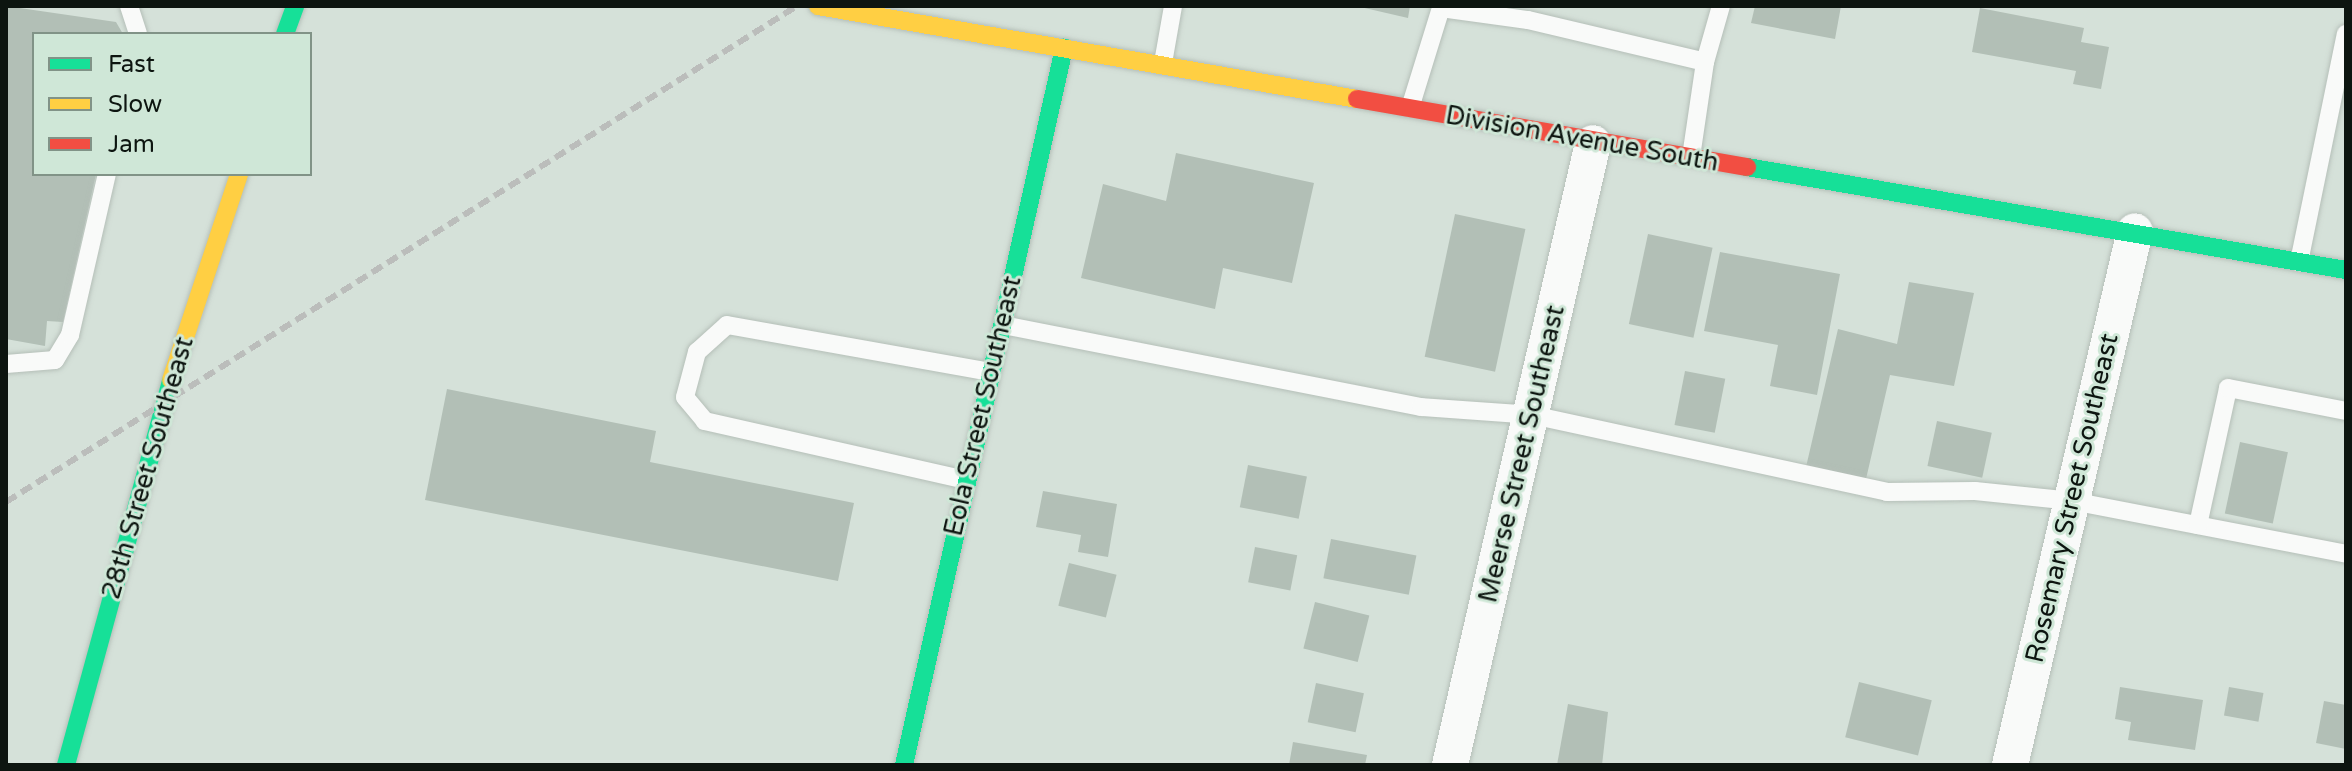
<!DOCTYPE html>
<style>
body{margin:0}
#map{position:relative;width:2352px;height:771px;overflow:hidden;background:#d5e1d9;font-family:"Varela Round",sans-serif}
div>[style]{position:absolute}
.building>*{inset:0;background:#b2bfb6;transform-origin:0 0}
.roads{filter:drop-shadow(0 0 2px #b5bfb8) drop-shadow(0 0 2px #b5bfb8)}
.lane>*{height:18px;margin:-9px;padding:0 9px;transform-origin:9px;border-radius:9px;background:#f9faf9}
.street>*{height:36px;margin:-18px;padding:0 18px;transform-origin:18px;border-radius:18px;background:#f9faf9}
.fast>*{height:18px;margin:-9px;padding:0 9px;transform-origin:9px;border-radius:9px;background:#16e098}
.slow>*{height:18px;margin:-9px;padding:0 9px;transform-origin:9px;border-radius:9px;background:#ffcf43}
.jam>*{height:18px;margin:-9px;padding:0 9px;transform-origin:9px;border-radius:9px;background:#f24e42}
.rail>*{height:6px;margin-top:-3px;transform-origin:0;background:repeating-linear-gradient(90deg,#bbbdbb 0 12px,transparent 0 18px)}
span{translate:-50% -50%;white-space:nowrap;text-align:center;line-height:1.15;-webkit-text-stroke:6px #cfe7d7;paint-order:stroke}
.street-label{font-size:26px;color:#0d1510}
.frame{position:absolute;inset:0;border:8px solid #0d1510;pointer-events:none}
.legend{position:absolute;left:32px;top:32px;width:280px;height:144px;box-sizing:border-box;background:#cfe7d7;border:2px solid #819387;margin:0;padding:10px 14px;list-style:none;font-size:24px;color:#0d1510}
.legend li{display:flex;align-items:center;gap:16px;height:40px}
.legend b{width:40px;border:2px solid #819387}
</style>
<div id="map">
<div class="building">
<div style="clip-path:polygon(6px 6px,116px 22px,123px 34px,34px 34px,34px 174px,96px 174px,63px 322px,47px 321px,45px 346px,6px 339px)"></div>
<div style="clip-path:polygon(1356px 6px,1410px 6px,1408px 18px)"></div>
<div style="clip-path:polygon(1755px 6px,1841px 6px,1835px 39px,1751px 23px)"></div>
<div style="clip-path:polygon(1980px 8px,2084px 28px,2081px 42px,2109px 47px,2101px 89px,2073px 84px,2076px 71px,1972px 52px)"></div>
<div style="clip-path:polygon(1176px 153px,1314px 183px,1292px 283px,1223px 268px,1215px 309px,1081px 278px,1103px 184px,1166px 201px)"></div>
<div style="left:1455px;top:214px;width:72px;height:146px;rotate:12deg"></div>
<div style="left:1648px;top:234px;width:66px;height:92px;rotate:12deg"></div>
<div style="clip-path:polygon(1720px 252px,1840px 274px,1817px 395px,1770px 386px,1778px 345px,1704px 331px)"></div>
<div style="clip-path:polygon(1909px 282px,1974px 293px,1954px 386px,1890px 375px,1866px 479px,1806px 467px,1838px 329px,1897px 344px)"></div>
<div style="left:1685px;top:371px;width:41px;height:55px;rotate:11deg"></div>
<div style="clip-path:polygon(447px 389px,656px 431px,650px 462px,854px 503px,838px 581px,425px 500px)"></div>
<div style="left:1937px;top:421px;width:56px;height:46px;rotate:12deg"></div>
<div style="left:2240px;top:442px;width:49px;height:73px;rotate:12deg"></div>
<div style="left:1248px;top:465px;width:60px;height:43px;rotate:11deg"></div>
<div style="clip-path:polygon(1043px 491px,1117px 504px,1108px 557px,1078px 552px,1081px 535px,1036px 527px)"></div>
<div style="left:1331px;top:539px;width:87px;height:40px;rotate:11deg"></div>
<div style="left:1255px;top:547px;width:43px;height:36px;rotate:11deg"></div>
<div style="left:1069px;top:563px;width:49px;height:44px;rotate:14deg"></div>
<div style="left:1315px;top:602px;width:56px;height:48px;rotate:14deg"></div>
<div style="left:1859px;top:682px;width:75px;height:57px;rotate:14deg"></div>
<div style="left:1316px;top:683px;width:49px;height:40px;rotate:12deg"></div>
<div style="clip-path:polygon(2120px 687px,2203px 700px,2195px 750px,2128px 740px,2131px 722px,2115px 719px)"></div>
<div style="left:2229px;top:687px;width:35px;height:29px;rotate:10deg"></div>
<div style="clip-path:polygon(2324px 701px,2346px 705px,2346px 749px,2316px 743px)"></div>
<div style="clip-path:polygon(1568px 704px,1608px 712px,1602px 765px,1557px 765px)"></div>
<div style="clip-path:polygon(1293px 742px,1367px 755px,1365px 765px,1289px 765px)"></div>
</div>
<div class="roads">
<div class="lane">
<div style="left:129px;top:6px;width:29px;rotate:72deg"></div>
<div style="left:1163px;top:63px;width:58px;rotate:-80deg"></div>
<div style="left:1410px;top:108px;width:105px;rotate:-72.8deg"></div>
<div style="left:1441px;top:8px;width:88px;rotate:7.9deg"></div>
<div style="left:1528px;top:20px;width:182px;rotate:13.3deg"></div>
<div style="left:1691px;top:157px;width:96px;rotate:-81.6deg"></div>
<div style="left:1705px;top:62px;width:58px;rotate:-74.1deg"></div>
<div style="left:2299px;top:262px;width:233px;rotate:-78.4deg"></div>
<div style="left:1003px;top:325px;width:426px;rotate:11.1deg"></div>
<div style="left:1421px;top:407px;width:111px;rotate:4.1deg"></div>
<div style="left:1532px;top:415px;width:363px;rotate:12.2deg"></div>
<div style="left:1887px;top:492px;width:88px;rotate:-0.7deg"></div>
<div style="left:1975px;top:491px;width:98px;rotate:5.9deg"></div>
<div style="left:2072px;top:501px;width:279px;rotate:10.9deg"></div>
<div style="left:6px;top:364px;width:49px;rotate:-4.7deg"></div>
<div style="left:55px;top:360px;width:29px;rotate:-59deg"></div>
<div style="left:70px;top:335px;width:165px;rotate:-77.1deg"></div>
<div style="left:966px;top:480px;width:268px;rotate:-167.3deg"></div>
<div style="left:705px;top:421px;width:31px;rotate:-130deg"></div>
<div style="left:685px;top:397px;width:47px;rotate:-75.1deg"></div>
<div style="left:697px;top:352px;width:40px;rotate:-42deg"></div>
<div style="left:727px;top:325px;width:267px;rotate:10.1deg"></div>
<div style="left:2198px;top:525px;width:140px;rotate:-77.6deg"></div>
<div style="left:2228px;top:388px;width:120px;rotate:11deg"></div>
</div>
<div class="street">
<div style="left:1450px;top:765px;width:638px;rotate:-77.05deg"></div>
<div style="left:2010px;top:765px;width:548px;rotate:-76.83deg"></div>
</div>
<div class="fast">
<div style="left:285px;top:34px;width:30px;rotate:-70deg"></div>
<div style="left:1747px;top:167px;width:608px;rotate:9.76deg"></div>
<div style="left:66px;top:765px;width:399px;rotate:-74.7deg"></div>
<div style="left:904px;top:765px;width:735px;rotate:-77.42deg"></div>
</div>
<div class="slow">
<div style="left:818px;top:6px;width:547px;rotate:9.79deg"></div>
<div style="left:171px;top:380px;width:217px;rotate:-71.7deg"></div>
</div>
<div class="jam">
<div style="left:1357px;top:99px;width:396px;rotate:9.9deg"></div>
</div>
</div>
<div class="rail">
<div style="left:6px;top:502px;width:934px;rotate:-32.09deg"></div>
</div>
<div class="street-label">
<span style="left:1582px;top:139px;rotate:10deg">Division Avenue South</span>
<span style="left:983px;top:406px;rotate:-77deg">Eola Street Southeast</span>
<span style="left:1522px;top:454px;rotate:-77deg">Meerse Street Southeast</span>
<span style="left:148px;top:468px;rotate:-74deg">28th Street Southeast</span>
<span style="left:2072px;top:498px;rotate:-77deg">Rosemary Street Southeast</span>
</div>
<div class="frame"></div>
<ul class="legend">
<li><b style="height:10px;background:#16e098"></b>Fast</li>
<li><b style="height:10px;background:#ffcf43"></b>Slow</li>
<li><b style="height:10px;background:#f24e42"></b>Jam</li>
</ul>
</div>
